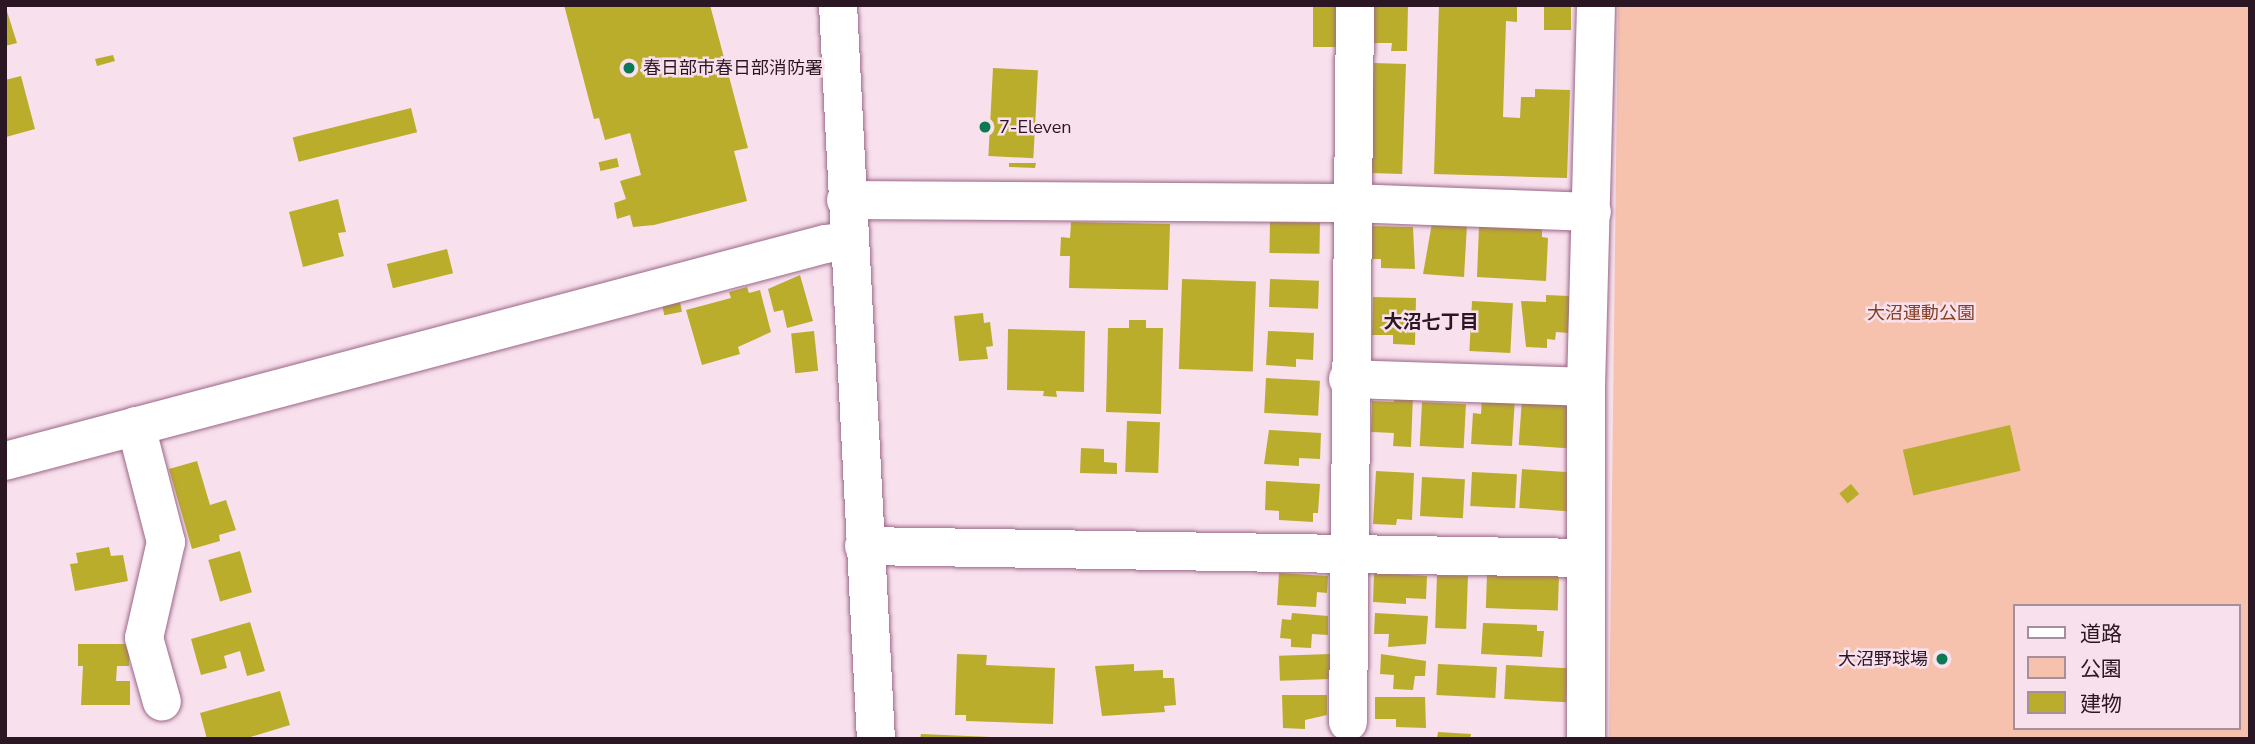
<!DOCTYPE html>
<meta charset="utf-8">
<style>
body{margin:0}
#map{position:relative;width:2255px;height:744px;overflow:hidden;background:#f8e0ed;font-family:"Nunito Sans","Noto Sans JP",sans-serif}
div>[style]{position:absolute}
.green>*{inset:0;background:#f6c2ae}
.building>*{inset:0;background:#bbad2c;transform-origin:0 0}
.roads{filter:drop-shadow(0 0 2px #9b6686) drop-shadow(0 0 2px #9b6686)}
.minor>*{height:38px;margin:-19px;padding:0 19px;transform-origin:19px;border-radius:19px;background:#fff}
.dots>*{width:19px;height:19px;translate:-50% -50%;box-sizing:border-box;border:4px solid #f8e0ed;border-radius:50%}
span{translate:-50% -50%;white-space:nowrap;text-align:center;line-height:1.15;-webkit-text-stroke:5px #f8e0ed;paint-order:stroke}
.poi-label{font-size:18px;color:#2b1623}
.left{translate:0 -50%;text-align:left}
.right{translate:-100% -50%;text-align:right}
.park-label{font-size:18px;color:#844022}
.neighbourhood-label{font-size:19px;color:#2b1623;font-weight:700}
.frame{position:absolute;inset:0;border:7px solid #2b1623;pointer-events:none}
.legend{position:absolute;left:2013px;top:604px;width:228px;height:126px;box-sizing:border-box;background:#f8e0ed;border:2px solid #a68f9c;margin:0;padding:9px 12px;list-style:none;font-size:21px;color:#2b1623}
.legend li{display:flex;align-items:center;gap:14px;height:35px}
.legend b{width:35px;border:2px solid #a68f9c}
</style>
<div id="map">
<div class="green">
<div style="clip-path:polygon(evenodd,1618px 5px,2250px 5px,2250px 739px,1609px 739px,1618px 5px,2015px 606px,2239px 606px,2239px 728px,2015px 728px,2015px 606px)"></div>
</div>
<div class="building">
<div style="clip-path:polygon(5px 5px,17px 43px,5px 46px)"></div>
<div style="clip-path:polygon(564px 5px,710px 5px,748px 148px,734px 151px,747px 201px,654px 225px,633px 227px,630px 215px,617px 219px,614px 203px,626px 199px,620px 181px,641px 175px,630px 133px,605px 140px,599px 118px,594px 119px)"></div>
<div style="left:1313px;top:5px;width:29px;height:42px"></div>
<div style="clip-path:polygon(1374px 5px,1408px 6px,1407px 51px,1391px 51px,1392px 43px,1372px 43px)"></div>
<div style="clip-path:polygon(1439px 5px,1517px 5px,1517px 22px,1506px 21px,1503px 117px,1520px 118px,1521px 97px,1535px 97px,1535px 89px,1570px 90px,1567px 178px,1434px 174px)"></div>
<div style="left:1544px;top:5px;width:27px;height:25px"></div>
<div style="clip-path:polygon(113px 55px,115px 61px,97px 66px,95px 59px)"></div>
<div style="left:1374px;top:63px;width:32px;height:110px;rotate:2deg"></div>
<div style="left:993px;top:68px;width:45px;height:88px;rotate:3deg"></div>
<div style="clip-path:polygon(21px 76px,35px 129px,6px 137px,5px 80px)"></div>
<div style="left:411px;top:108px;width:25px;height:122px;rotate:76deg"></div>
<div style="left:617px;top:158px;width:9px;height:19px;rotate:77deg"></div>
<div style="clip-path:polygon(1009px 163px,1036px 163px,1035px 168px,1009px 167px)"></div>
<div style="clip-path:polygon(338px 199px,346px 232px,338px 233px,344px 256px,303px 267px,289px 212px)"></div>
<div style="clip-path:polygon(1071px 222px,1170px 224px,1168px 290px,1069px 288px,1070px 256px,1060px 256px,1061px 237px,1070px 238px)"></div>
<div style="left:1270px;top:222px;width:50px;height:31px;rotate:1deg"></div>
<div style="clip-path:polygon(1432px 223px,1467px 225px,1464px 277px,1423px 274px)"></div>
<div style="clip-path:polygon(1371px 226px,1413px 227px,1415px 269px,1381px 268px,1381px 259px,1371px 259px)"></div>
<div style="clip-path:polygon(1479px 226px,1542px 229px,1542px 237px,1548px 238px,1546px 281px,1477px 277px)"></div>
<div style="left:447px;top:249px;width:25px;height:62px;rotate:76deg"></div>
<div style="clip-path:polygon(800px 275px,813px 321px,787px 328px,783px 310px,774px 312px,768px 289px)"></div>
<div style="left:1182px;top:279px;width:74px;height:90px;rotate:2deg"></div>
<div style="left:1270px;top:279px;width:49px;height:28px;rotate:2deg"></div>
<div style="clip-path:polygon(747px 287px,749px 293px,760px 290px,771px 332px,738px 347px,740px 354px,702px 365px,686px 310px,731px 298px,729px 292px)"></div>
<div style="clip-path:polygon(1546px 295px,1570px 296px,1568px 333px,1556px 332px,1555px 340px,1547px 339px,1547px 348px,1526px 347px,1521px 301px,1546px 302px)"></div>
<div style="clip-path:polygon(1373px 297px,1416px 298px,1415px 345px,1393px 344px,1393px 335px,1372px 335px)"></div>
<div style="left:1472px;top:301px;width:41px;height:50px;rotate:3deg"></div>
<div style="left:680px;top:302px;width:10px;height:18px;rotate:79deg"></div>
<div style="clip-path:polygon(983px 313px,984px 323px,990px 322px,993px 346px,986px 347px,988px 359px,959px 361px,954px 316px)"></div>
<div style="clip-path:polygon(1129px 320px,1146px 320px,1146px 328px,1163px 328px,1161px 414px,1106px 412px,1108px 328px,1129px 328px)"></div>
<div style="clip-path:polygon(1008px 329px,1085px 331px,1084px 392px,1056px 391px,1057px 397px,1043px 396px,1044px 391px,1007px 390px)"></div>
<div style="left:814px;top:331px;width:40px;height:23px;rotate:84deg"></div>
<div style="clip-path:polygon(1268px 331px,1314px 333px,1313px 360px,1296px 359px,1296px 367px,1266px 365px)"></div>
<div style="left:1266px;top:378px;width:54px;height:35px;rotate:3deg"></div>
<div style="clip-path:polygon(1394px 394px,1413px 395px,1411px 447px,1393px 446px,1394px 433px,1371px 432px,1372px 401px,1394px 402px)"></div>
<div style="clip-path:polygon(1482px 396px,1515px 398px,1512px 446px,1471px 444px,1473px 413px,1481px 414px)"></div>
<div style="left:1522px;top:398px;width:48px;height:47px;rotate:4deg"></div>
<div style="left:1422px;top:402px;width:44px;height:44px;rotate:3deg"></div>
<div style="left:1127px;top:421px;width:33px;height:51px;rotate:2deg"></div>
<div style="left:2010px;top:425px;width:47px;height:110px;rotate:77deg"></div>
<div style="clip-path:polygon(1269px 430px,1321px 433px,1320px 459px,1299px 458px,1299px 466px,1264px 464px)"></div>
<div style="clip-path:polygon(1081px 448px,1104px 449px,1104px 462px,1117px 463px,1117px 474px,1080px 473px)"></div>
<div style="clip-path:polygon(197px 461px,210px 505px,226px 500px,236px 530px,219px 535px,220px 541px,192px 549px,169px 469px)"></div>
<div style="left:1522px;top:469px;width:48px;height:39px;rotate:4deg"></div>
<div style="clip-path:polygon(1376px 471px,1414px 473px,1412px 520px,1397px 519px,1396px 525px,1373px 524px)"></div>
<div style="left:1472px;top:472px;width:45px;height:34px;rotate:3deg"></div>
<div style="left:1422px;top:477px;width:43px;height:39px;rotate:3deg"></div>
<div style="clip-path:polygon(1266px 481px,1320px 484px,1318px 513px,1313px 513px,1313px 522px,1279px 520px,1279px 511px,1265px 510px)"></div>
<div style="left:1851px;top:484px;width:13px;height:15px;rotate:51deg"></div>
<div style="clip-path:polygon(109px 547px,111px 556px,123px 555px,128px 581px,75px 591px,70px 564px,78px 563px,76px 553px)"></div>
<div style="left:240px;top:551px;width:43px;height:33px;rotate:74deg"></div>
<div style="clip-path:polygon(1279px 573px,1328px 576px,1327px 593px,1317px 592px,1316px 607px,1277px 605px)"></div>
<div style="clip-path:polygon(1374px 573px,1427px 576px,1426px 599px,1406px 598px,1406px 604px,1373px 602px)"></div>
<div style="left:1487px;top:574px;width:72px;height:34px;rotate:2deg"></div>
<div style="left:1437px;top:575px;width:31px;height:53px;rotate:2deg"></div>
<div style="clip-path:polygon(1292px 613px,1328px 616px,1328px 635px,1312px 634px,1311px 648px,1291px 647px,1291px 639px,1280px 638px,1282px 619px,1291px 620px)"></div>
<div style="clip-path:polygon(1375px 613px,1428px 616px,1426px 644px,1388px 647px,1389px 634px,1374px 634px)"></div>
<div style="clip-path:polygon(250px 622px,265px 671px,247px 676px,240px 651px,224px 656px,227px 668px,201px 675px,191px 639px)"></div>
<div style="clip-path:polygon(1483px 623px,1537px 625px,1537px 631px,1544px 631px,1542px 657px,1481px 654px)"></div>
<div style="clip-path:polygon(78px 644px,129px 644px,129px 666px,117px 666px,116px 681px,130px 681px,130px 705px,81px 705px,83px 666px,78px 666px)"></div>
<div style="clip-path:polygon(957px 654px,987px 655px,986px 665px,1055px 668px,1053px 724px,966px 721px,966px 715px,955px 715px)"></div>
<div style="left:1330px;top:654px;width:25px;height:51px;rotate:88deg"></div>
<div style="clip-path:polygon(1381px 654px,1426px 661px,1425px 676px,1415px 676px,1413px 690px,1393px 689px,1394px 675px,1380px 674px)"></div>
<div style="clip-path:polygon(1134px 664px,1134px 671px,1163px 670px,1163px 678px,1174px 678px,1176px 705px,1164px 706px,1165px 712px,1102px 716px,1095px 666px)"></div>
<div style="left:1438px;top:664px;width:59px;height:31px;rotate:3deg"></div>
<div style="left:1506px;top:665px;width:62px;height:34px;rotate:3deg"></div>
<div style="clip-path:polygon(280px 691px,290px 725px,244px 739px,207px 739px,200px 713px)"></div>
<div style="clip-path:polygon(1282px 695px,1327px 695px,1327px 715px,1305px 720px,1305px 729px,1283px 728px)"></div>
<div style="clip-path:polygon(1375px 697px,1425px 697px,1426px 728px,1396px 727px,1396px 719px,1375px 719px)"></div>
<div style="clip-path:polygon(1438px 732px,1471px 734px,1470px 739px,1437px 739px)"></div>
<div style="clip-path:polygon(921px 734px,991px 737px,991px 739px,920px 739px)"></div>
</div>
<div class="roads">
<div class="minor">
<div style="left:838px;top:5px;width:735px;rotate:87.04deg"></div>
<div style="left:846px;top:200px;width:503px;rotate:0.34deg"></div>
<div style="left:1349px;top:203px;width:243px;rotate:2.1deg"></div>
<div style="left:1348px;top:379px;width:238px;rotate:1.9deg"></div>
<div style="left:136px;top:426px;width:120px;rotate:75.5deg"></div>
<div style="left:166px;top:542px;width:98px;rotate:102.9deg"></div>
<div style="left:144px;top:638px;width:66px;rotate:74.3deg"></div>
<div style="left:5px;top:461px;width:848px;rotate:-14.82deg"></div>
<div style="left:825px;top:244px;width:24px;rotate:-7deg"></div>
<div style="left:864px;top:546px;width:722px;rotate:0.95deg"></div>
<div style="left:1348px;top:722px;width:717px;rotate:-89.44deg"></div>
<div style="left:1586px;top:739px;width:352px;rotate:-90deg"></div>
<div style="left:1586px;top:387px;width:382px;rotate:-88.5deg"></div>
</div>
</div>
<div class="dots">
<div style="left:629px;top:68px;background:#0b7954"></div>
<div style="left:985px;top:127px;background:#0b7954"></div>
<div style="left:1942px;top:659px;background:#0b7954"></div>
</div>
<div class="poi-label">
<span class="left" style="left:643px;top:68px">春日部市春日部消防署</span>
<span class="left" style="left:999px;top:127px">7-Eleven</span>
<span class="right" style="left:1928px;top:659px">大沼野球場</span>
</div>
<div class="park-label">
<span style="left:1921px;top:313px">大沼運動公園</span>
</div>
<div class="neighbourhood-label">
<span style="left:1431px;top:323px">大沼七丁目</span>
</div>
<div class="frame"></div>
<ul class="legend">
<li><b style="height:9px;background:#fff"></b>道路</li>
<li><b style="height:19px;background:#f6c2ae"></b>公園</li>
<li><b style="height:19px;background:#bbad2c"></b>建物</li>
</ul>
</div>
